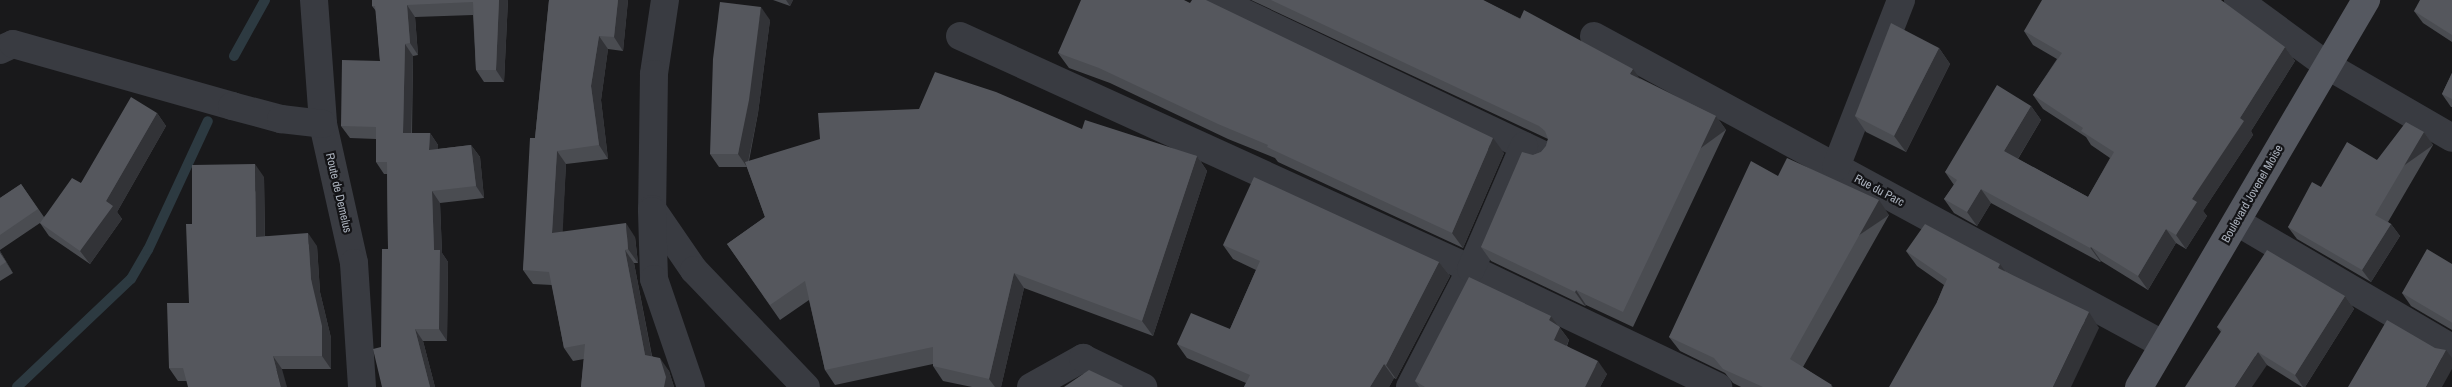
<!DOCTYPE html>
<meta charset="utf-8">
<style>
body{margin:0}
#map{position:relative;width:2452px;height:387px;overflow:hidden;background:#19191b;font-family:"Archivo Narrow",sans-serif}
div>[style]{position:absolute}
.stream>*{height:10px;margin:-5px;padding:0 5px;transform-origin:5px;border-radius:5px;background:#2d3a41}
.minor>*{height:28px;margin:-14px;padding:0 14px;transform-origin:14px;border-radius:14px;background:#393b41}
.primary>*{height:28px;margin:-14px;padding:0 14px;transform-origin:14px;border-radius:14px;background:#555860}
.wall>*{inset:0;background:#4a4c51}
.shaded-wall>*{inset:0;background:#323337;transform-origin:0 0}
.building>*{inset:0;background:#55575d}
span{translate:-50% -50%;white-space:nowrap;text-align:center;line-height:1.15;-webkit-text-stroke:4.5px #141417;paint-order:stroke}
.street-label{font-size:12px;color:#aab1bc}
</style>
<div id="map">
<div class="stream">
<div style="left:234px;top:56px;width:64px;rotate:-61deg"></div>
<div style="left:17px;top:387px;width:157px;rotate:-43.5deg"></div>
<div style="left:131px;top:279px;width:34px;rotate:-60deg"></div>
<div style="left:148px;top:250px;width:142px;rotate:-65.1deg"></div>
</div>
<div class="minor">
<div style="left:314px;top:0;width:124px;rotate:85.8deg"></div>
<div style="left:323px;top:124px;width:142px;rotate:77.4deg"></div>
<div style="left:354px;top:263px;width:124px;rotate:86.3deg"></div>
<div style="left:665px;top:0;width:75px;rotate:98.5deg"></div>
<div style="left:654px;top:74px;width:135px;rotate:90.8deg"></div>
<div style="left:652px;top:209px;width:74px;rotate:55.5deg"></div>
<div style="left:694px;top:270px;width:162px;rotate:46.3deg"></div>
<div style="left:1217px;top:0;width:360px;rotate:25.4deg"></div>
<div style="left:2238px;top:0;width:112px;rotate:36.3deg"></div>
<div style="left:2328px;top:66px;width:143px;rotate:30.1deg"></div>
<div style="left:960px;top:36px;width:562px;rotate:24.51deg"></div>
<div style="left:1471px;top:269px;width:274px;rotate:25.5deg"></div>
<div style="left:1594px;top:36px;width:648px;rotate:28.46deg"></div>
<div style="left:0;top:50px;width:14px;rotate:-25deg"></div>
<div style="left:13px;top:44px;width:228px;rotate:15.8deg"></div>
<div style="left:232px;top:106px;width:51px;rotate:14.9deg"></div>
<div style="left:281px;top:119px;width:42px;rotate:6.8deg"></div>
<div style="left:1836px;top:167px;width:179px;rotate:-68.7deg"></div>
<div style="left:652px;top:211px;width:68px;rotate:88.3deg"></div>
<div style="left:654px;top:279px;width:114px;rotate:71.1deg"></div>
<div style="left:2237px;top:222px;width:249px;rotate:30.4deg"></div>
<div style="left:1031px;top:387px;width:60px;rotate:-29.1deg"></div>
<div style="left:1083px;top:358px;width:67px;rotate:25.8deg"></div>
<div style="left:1410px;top:387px;width:133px;rotate:-62.7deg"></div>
<div style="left:1471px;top:269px;width:134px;rotate:-66.7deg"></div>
</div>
<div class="primary">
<div style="left:2139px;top:387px;width:449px;rotate:-59.6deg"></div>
</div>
<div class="wall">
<div style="clip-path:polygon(372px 0,508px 0,504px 82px,484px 82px,476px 70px,473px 15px,415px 17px,418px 55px,413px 56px,412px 133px,430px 133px,438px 145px,438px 149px,471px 145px,480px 157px,484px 198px,440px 203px,442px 253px,448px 262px,447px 341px,423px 341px,435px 387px,382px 387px,381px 347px,388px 249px,387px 174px,384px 174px,376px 162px,376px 139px,350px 138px,341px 126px,380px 61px,376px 11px,372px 6px)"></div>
<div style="clip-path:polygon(549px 0,628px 0,623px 51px,608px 49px,601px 100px,608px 159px,566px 164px,562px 232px,635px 237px,638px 263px,634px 263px,652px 356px,669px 371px,674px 387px,581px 387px,584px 359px,573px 361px,564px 348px,552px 285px,533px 284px,523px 270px,535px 138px)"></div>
<div style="clip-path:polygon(773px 0,793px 0,790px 6px)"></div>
<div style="clip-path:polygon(1251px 0,1483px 0,1716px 116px,1726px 130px,1633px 327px,1586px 305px,1585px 306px,1491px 261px,1481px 247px,1533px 155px,1541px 152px,1546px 146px,1548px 139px)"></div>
<div style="clip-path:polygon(2452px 0,2452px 42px,2423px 23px,2414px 11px)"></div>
<div style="clip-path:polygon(770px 20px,758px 113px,749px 161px,1082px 129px,1197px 156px,1207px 171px,1153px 336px,1024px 288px,1001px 387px,972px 387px,943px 381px,933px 366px,933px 364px,835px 385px,825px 370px,809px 300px,780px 320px,727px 244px,765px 217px,747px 167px,719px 167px,710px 154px)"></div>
<div style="clip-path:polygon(2024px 31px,2285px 47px,2295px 61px,2251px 131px,2253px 135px,2203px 211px,2207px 216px,2186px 249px,2176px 243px,2148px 290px,2101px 261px,2100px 262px,1991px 203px,1977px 226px,1954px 213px,1944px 199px,1954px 185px,1945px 172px,2031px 106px,2041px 120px,2018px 159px,2088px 197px,2110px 158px,2091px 145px,2086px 137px,2043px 109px,2033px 95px,2057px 59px,2033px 45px)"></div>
<div style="clip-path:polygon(1939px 48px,1950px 64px,1906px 152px,1866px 132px,1855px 116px)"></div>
<div style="clip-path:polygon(1058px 53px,1504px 153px,1463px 248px,1278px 162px,1275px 158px,1228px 139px,1110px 83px,1069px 68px)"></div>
<div style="clip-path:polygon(2452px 73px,2452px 107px,2451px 107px,2442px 94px)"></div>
<div style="clip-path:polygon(157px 113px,166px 126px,117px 212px,122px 219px,90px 264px,49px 236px,40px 223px,0 250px,0 198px,21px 184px,44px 217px)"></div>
<div style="clip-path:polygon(2424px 132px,2433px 145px,2388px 222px,2391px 224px,2400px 236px,2371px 282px,2297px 239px,2288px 227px,2321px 187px,2377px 160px)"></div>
<div style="clip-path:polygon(1778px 176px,1889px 215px,1803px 367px,1833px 387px,1741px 387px,1733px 383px,1725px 373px,1680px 351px,1669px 337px)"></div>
<div style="clip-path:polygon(264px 177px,265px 236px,317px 246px,320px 292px,331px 338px,331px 369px,282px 369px,187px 381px,178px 381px,169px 368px,189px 303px)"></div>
<div style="clip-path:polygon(1223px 245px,1439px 262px,1450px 276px,1396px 379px,1394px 378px,1389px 387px,1244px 387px,1246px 383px,1187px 358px,1177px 344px,1230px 329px,1256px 270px,1233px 259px)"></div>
<div style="clip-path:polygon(0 251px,13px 273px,0 281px)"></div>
<div style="clip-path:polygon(1906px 251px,2005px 271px,2099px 328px,1937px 302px,1944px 285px,1917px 266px)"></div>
<div style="clip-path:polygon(2452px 264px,2452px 330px,2411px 306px,2402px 293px)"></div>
<div style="clip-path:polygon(2345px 296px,2354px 309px,2305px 387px,2302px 387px,2267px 365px,2221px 332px,2217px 327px)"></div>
<div style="clip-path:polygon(1551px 316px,1569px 340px,1567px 346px,1607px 374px,1600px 387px,1419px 387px,1415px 381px)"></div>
</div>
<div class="shaded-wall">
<div style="clip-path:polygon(499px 0,508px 0,504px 82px,496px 70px)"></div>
<div style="clip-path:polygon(618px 0,628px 0,623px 51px,614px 37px)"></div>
<div style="clip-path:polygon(786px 0,793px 0,790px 6px)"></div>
<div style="clip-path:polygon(407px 5px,415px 17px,418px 55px,410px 43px)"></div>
<div style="clip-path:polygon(761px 7px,770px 20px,758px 113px,747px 167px,738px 154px)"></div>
<div style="clip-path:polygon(599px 36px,608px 49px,601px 100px,608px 159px,599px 145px,591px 86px)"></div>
<div style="clip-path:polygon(405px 44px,413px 56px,411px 145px,403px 133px)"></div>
<div style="clip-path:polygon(2285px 47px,2295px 61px,2251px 131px,2253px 135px,2203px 211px,2207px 216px,2186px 249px,2176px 235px,2192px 199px,2240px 118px)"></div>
<div style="clip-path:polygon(1939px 48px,1950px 64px,1906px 152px,1894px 136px)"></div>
<div style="clip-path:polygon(1633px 69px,1643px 83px,1630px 74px)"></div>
<div style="clip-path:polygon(2031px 106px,2041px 120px,2014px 165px,2004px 151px)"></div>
<div style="clip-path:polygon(157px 113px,166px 126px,117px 212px,122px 219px,90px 264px,80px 251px,106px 201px)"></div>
<div style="left:1716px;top:116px;width:17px;height:217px;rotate:54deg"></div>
<div style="left:2424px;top:132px;width:16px;height:96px;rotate:55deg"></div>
<div style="clip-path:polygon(430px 133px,438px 145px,438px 162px,429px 150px)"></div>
<div style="clip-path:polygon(1493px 138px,1504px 153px,1463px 248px,1452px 233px)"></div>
<div style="clip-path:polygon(471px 145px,480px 157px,484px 198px,476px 186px)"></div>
<div style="clip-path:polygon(557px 151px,566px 164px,562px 246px,552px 233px)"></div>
<div style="clip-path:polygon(1197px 156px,1207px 171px,1153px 336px,1142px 321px)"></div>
<div style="clip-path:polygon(255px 164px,264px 177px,265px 250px,256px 237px)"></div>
<div style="clip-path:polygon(1981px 189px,1991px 203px,1977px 226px,1967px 212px)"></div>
<div style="clip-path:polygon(432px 191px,440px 203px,442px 253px,448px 262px,447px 341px,439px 329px,434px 250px)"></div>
<div style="left:1879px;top:200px;width:18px;height:182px;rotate:56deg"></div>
<div style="clip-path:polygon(626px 223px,635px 237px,638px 263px,628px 249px)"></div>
<div style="clip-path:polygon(2391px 224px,2400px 236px,2371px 282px,2362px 270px)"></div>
<div style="clip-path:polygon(2166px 229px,2176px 243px,2148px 290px,2138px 276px)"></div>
<div style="clip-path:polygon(308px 233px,317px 246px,320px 292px,331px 338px,331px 369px,322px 356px,311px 279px)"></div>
<div style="left:2091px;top:247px;width:17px;height:1px;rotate:54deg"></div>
<div style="clip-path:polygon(625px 250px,634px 263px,654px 368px,645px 355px)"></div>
<div style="clip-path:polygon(0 251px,13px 273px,0 253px)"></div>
<div style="clip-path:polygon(1439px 262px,1450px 276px,1396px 379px,1386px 365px)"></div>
<div style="clip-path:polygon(2000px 264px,2011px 280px,1998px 268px)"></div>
<div style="clip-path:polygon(1014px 273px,1024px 288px,1001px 387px,995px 387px,989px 379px)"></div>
<div style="clip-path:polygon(1576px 290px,1586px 305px,1585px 306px,1575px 292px)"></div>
<div style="clip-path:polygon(2345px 296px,2354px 309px,2305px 387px,2303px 387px,2295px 375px)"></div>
<div style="clip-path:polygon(2089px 312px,2099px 328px,2071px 387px,2053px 387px)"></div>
<div style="clip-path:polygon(1551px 316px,1569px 340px,1563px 353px,1554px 340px,1549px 320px)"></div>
<div style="clip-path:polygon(415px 329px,423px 341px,435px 387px,430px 387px)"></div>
<div style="clip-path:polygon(2446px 350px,2452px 358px,2452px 369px,2442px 387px,2426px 387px)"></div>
<div style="clip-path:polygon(2258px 352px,2267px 365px,2252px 387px,2235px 387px)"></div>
<div style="clip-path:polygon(273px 356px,282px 369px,287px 387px,281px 387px)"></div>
<div style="clip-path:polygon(660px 358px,669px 371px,674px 387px,664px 387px)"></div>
<div style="clip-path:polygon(1598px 361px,1607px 374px,1600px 387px,1585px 387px)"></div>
<div style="clip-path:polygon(1384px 364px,1394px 378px,1389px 387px,1370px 387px)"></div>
</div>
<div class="building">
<div style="clip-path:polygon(372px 0,499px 0,496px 70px,476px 70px,473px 2px,407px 5px,410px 43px,405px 44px,403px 133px,430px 133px,429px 150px,471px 145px,476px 186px,432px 191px,434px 250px,440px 250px,439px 329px,415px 329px,430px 387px,382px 387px,373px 349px,381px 347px,382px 249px,388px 249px,387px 162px,376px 162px,376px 127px,341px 126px,342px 60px,380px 61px,375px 6px,372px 6px)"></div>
<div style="clip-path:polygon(549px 0,618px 0,614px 37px,599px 36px,591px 86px,599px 145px,557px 151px,552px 233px,626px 223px,628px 249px,625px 250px,645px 355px,660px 358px,666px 377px,664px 387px,581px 387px,585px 344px,564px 348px,549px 272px,523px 270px,530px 138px,535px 138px)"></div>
<div style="clip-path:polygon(1081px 0,1184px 0,1190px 3px,1192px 0,1206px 0,1493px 138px,1452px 233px,1267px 147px,1268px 145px,1218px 124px,1099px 68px,1058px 53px)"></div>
<div style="clip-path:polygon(1271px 0,1483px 0,1520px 19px,1524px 10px,1633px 69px,1630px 74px,1716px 116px,1623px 312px,1576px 290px,1575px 292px,1481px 247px,1522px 152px,1533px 155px,1541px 152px,1546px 146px,1548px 139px,1545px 131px,1539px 126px)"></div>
<div style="clip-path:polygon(2042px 0,2221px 0,2285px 47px,2240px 118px,2244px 121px,2192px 199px,2197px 202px,2176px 235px,2166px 229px,2138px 276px,2091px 247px,2090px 248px,1981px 189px,1967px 212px,1944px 199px,1957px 180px,1945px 172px,1997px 85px,2031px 106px,2004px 151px,2088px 197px,2114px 152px,2081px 131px,2083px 128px,2033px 95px,2062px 53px,2024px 31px)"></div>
<div style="clip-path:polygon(2420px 0,2452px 0,2452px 35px,2414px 11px)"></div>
<div style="clip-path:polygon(720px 2px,761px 7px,749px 100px,738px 154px,710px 154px,713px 59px)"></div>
<div style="clip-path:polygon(1891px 23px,1939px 48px,1894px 136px,1855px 116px)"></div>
<div style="clip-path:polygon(935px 72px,996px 92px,1082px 129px,1085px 120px,1197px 156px,1142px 321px,1014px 273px,989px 379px,933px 366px,933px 347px,825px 370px,805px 281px,770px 305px,727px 244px,765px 217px,745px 162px,820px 139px,818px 113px,919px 109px)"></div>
<div style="clip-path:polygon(2452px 73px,2452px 99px,2442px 94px)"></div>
<div style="clip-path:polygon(131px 97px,157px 113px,106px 201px,113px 206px,80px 251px,40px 223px,72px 178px,81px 183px)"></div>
<div style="clip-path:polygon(2406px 122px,2424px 132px,2375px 215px,2391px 224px,2362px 270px,2288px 227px,2312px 182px,2321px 187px,2347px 142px,2377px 160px)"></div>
<div style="clip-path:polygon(1787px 158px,1879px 200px,1790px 359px,1832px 385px,1830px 387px,1763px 387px,1723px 369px,1714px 358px,1669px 337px,1751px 161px,1778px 176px)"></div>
<div style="clip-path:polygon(255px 164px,256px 237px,308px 233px,311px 279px,322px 326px,322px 356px,273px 356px,281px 387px,188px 387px,183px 368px,169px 368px,167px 303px,189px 303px,186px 224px,192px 224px,192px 165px)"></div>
<div style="clip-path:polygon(1254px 177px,1439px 262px,1386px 365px,1384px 364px,1370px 387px,1244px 387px,1250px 375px,1177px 344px,1191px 313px,1230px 329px,1260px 261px,1223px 245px)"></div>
<div style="clip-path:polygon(21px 184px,38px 209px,0 235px,0 198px)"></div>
<div style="clip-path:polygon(1925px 224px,2000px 264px,1998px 268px,2089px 312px,2053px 387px,1889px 387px,1937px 302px,1947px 279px,1906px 251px)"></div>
<div style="clip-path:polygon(2427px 249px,2452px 264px,2452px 323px,2451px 322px,2402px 293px)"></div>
<div style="clip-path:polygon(2267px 250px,2345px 296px,2295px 375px,2258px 352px,2235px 387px,2185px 387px,2222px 330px,2217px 327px)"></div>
<div style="clip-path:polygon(0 253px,6px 262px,0 266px)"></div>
<div style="clip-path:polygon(1469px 277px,1551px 316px,1549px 320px,1560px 327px,1554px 340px,1598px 361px,1585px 387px,1425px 387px,1415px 381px)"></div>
<div style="clip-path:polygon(2387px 320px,2435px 348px,2446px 350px,2426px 387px,2348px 387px)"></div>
<div style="clip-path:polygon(1089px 370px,1123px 386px,1122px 387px,1064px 387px)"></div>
</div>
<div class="street-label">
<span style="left:1879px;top:191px;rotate:28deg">Rue du Parc</span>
<span style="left:338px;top:193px;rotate:77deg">Route de Demelus</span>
<span style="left:2253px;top:194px;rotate:-60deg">Boulevard Jovenel Moïse</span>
</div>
</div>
